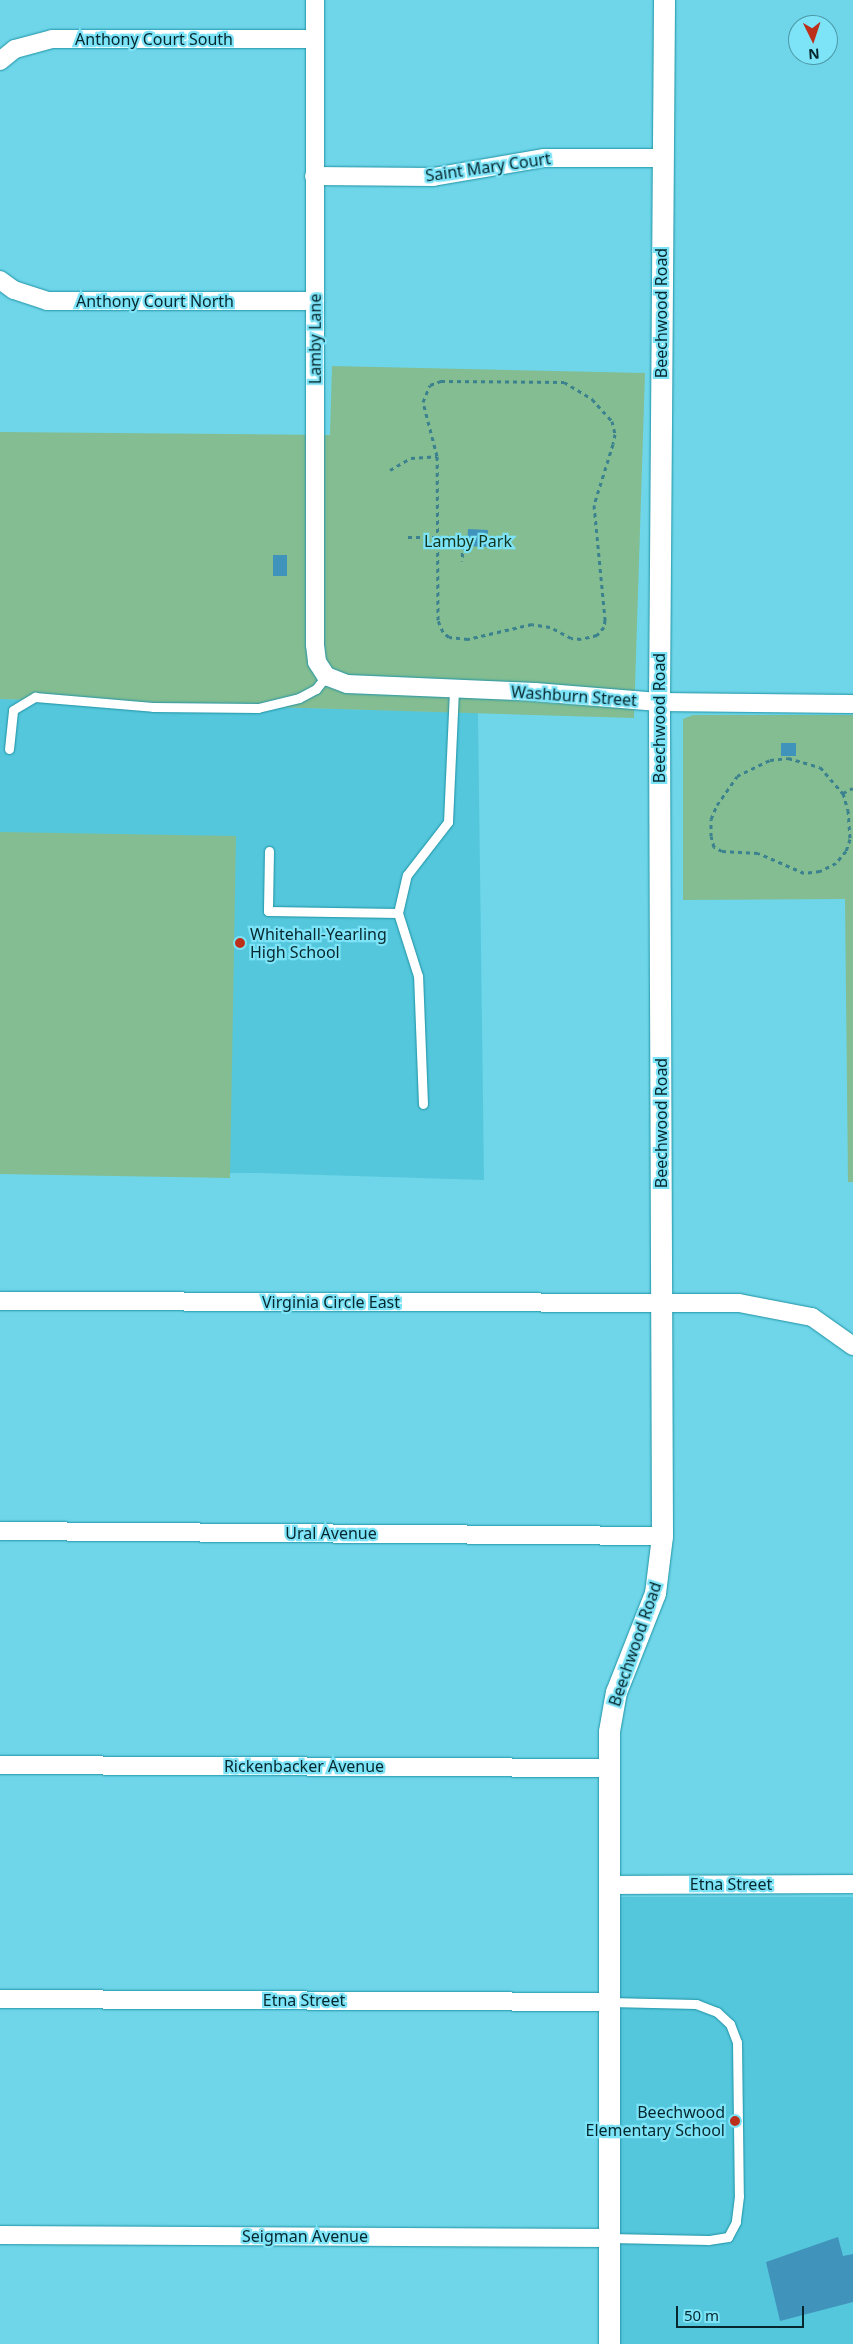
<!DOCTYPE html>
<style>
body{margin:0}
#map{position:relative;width:853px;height:2344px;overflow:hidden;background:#6fd6e9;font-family:"Noto Sans",sans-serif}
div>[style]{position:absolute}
.built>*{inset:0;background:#55c7dc;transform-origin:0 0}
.green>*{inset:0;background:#83bd91;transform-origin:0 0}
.building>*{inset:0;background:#4093ba;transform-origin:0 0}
.path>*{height:3px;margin-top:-1.5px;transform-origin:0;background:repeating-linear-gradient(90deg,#3c828e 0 4px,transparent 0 8px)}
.roads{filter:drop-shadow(0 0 1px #1f93a5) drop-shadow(0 0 1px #1f93a5)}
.service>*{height:9px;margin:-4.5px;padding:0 4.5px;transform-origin:4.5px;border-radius:4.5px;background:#fff}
.minor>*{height:18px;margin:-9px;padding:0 9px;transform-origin:9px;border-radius:9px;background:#fff}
.tertiary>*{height:21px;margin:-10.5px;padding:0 10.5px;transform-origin:10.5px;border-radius:10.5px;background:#fff}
.dots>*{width:14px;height:14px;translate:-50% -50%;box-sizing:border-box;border:2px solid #7de3f7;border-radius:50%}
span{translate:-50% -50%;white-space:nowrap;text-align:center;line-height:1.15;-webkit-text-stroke:4.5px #7de3f7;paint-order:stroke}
.street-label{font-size:16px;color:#05272d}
.park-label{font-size:16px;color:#11361d}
.poi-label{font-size:16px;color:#05272d}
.left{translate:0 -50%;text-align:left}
.right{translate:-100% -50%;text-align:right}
.north{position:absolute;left:788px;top:15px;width:50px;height:50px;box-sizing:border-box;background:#7de3f7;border:1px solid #4d98a6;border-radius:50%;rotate:176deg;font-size:14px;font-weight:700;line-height:20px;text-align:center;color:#05272d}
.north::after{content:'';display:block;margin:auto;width:18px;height:22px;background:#bc301b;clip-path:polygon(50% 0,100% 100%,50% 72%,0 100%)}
.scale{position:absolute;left:676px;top:2306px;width:128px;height:22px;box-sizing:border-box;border:2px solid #05272d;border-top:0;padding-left:6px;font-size:15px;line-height:18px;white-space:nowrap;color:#05272d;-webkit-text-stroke:4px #7de3f7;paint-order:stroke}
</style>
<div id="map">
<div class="built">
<div style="clip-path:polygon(0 699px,478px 713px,484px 1180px,257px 1173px,0 1174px)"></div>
<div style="left:618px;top:1897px;width:235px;height:447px"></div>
</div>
<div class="green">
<div style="clip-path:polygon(332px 366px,645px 373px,634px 718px,0 699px,0 432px,330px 435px)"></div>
<div style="clip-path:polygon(693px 715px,853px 715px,853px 1182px,848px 1182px,845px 899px,683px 900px,683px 719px)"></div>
<div style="left:0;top:832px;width:236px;height:342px;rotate:1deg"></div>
</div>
<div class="building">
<div style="left:468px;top:529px;width:20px;height:17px;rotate:3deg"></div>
<div style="left:273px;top:555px;width:14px;height:21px"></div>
<div style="left:781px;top:743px;width:15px;height:13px"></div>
<div style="clip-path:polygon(838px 2237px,843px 2256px,853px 2254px,853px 2302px,780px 2321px,766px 2262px)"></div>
</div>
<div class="path">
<div style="left:441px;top:381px;width:123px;rotate:0.5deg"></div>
<div style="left:564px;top:382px;width:33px;rotate:31deg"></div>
<div style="left:592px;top:399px;width:30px;rotate:48deg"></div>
<div style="left:612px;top:421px;width:13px;rotate:77deg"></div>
<div style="left:615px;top:434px;width:10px;rotate:101deg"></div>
<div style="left:613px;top:444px;width:64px;rotate:107.3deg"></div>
<div style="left:594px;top:505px;width:116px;rotate:84.5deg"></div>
<div style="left:605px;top:620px;width:7px;rotate:98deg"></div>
<div style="left:604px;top:627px;width:11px;rotate:131deg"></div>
<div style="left:597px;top:635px;width:16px;rotate:166deg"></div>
<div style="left:581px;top:639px;width:10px;rotate:-174deg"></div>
<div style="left:571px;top:638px;width:24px;rotate:-152deg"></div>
<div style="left:550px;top:627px;width:18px;rotate:-171deg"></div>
<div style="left:532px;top:624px;width:66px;rotate:166.8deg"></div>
<div style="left:468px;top:639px;width:19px;rotate:-174deg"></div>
<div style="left:449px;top:637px;width:8px;rotate:-140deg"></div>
<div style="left:443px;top:632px;width:13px;rotate:-113deg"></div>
<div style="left:438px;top:620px;width:164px;rotate:-90.3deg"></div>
<div style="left:437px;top:456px;width:56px;rotate:-104.5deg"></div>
<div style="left:423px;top:402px;width:18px;rotate:-68deg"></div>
<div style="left:430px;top:385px;width:12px;rotate:-20deg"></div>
<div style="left:390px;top:470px;width:24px;rotate:-30deg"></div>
<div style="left:411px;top:458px;width:26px;rotate:-4deg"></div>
<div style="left:408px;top:537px;width:55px"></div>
<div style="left:463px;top:537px;width:24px;rotate:92deg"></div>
<div style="left:788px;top:758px;width:33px;rotate:16deg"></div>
<div style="left:820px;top:767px;width:35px;rotate:49deg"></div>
<div style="left:843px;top:793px;width:18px;rotate:74deg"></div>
<div style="left:848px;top:810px;width:29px;rotate:86deg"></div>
<div style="left:850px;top:839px;width:13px;rotate:108deg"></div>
<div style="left:846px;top:851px;width:16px;rotate:130deg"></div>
<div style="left:836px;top:863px;width:18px;rotate:153deg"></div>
<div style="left:820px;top:871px;width:16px;rotate:173deg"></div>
<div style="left:804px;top:873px;width:50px;rotate:-156.5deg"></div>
<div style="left:758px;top:853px;width:36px;rotate:-177deg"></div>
<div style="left:722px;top:851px;width:9px;rotate:-153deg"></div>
<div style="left:714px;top:847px;width:11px;rotate:-105deg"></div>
<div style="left:711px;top:836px;width:17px;rotate:-90deg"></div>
<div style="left:711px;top:819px;width:15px;rotate:-67deg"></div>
<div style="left:717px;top:805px;width:35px;rotate:-55deg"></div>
<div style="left:737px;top:776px;width:37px;rotate:-26deg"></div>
<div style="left:770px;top:760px;width:18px;rotate:-6deg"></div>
<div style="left:843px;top:793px;width:11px;rotate:-27deg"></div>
</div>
<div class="roads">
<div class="service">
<div style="left:9px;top:749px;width:39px;rotate:-84deg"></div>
<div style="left:13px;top:710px;width:26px;rotate:-31deg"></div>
<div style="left:35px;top:697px;width:118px;rotate:4.8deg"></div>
<div style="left:153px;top:707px;width:105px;rotate:0.5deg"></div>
<div style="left:258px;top:708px;width:42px;rotate:-13.7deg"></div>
<div style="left:299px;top:698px;width:19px;rotate:-28deg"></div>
<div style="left:316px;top:689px;width:16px;rotate:-52deg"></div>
<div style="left:269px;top:851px;width:60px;rotate:91deg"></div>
<div style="left:268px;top:911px;width:130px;rotate:0.9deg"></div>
<div style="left:423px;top:1104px;width:128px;rotate:-92.2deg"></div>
<div style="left:418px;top:976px;width:66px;rotate:-107.6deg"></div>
<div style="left:398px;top:913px;width:39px;rotate:-77deg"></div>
<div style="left:407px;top:875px;width:67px;rotate:-52.3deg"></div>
<div style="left:448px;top:822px;width:133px;rotate:-87.4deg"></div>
<div style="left:609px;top:2002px;width:87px;rotate:1.3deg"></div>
<div style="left:696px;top:2004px;width:22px;rotate:21deg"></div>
<div style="left:717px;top:2012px;width:18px;rotate:43deg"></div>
<div style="left:730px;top:2024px;width:19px;rotate:69deg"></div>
<div style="left:737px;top:2042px;width:154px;rotate:89.3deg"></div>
<div style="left:739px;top:2196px;width:26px;rotate:97deg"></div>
<div style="left:736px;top:2222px;width:17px;rotate:118deg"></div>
<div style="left:728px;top:2237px;width:20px;rotate:171deg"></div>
<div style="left:708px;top:2240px;width:98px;rotate:-178.8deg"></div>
</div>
<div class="minor">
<div style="left:315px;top:0;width:645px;rotate:90deg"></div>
<div style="left:315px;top:645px;width:17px;rotate:83deg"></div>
<div style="left:317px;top:662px;width:17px;rotate:57deg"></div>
<div style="left:326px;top:676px;width:22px;rotate:21deg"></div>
<div style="left:347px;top:684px;width:188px;rotate:2.4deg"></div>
<div style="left:535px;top:692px;width:124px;rotate:4.6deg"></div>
<div style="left:659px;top:702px;width:194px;rotate:0.6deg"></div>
<div style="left:0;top:61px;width:19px;rotate:-39deg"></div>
<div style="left:15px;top:49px;width:38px;rotate:-15deg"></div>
<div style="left:52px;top:39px;width:262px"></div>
<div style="left:314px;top:176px;width:119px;rotate:0.5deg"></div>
<div style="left:433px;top:177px;width:113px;rotate:-9.7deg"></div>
<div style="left:544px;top:158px;width:118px"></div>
<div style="left:0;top:280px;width:17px;rotate:36deg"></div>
<div style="left:14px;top:290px;width:35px;rotate:18deg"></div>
<div style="left:47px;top:301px;width:268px"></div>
<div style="left:0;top:1301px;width:739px;rotate:0.16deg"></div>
<div style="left:739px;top:1303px;width:74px;rotate:10.9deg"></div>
<div style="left:812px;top:1317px;width:50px;rotate:35.3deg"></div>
<div style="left:0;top:1531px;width:662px;rotate:0.43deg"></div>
<div style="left:0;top:1765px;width:607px;rotate:0.28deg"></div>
<div style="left:609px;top:1885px;width:244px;rotate:-0.2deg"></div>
<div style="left:0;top:1999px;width:609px;rotate:0.28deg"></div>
<div style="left:0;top:2235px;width:610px;rotate:0.28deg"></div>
</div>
<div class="tertiary">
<div style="left:609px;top:2344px;width:613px;rotate:-90deg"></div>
<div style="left:609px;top:1731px;width:40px;rotate:-80deg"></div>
<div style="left:616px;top:1692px;width:106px;rotate:-68.5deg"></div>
<div style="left:655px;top:1593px;width:57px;rotate:-83deg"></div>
<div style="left:662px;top:1536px;width:834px;rotate:-90.21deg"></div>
<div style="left:659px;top:702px;width:702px;rotate:-89.59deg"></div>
</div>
</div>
<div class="dots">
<div style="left:240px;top:943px;background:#bc301b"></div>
<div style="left:735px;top:2121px;background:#bc301b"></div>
</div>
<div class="street-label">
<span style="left:154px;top:39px">Anthony Court South</span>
<span style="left:488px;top:167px;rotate:-8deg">Saint Mary Court</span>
<span style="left:155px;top:301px">Anthony Court North</span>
<span style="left:661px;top:313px;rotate:-90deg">Beechwood Road</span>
<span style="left:315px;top:339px;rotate:-90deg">Lamby Lane</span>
<span style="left:574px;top:696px;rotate:4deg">Washburn Street</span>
<span style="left:659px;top:718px;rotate:-90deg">Beechwood Road</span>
<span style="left:661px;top:1123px;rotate:-90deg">Beechwood Road</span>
<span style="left:331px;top:1302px">Virginia Circle East</span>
<span style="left:331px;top:1533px">Ural Avenue</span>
<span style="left:635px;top:1644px;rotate:-71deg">Beechwood Road</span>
<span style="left:304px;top:1766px">Rickenbacker Avenue</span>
<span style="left:731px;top:1884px">Etna Street</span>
<span style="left:304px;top:2000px">Etna Street</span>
<span style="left:305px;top:2236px">Seigman Avenue</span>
</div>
<div class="park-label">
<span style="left:468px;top:541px">Lamby Park</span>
</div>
<div class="poi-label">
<span class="left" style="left:250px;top:943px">Whitehall-Yearling<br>High School</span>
<span class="right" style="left:725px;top:2121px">Beechwood<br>Elementary School</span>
</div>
<div class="north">N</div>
<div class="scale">50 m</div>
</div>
